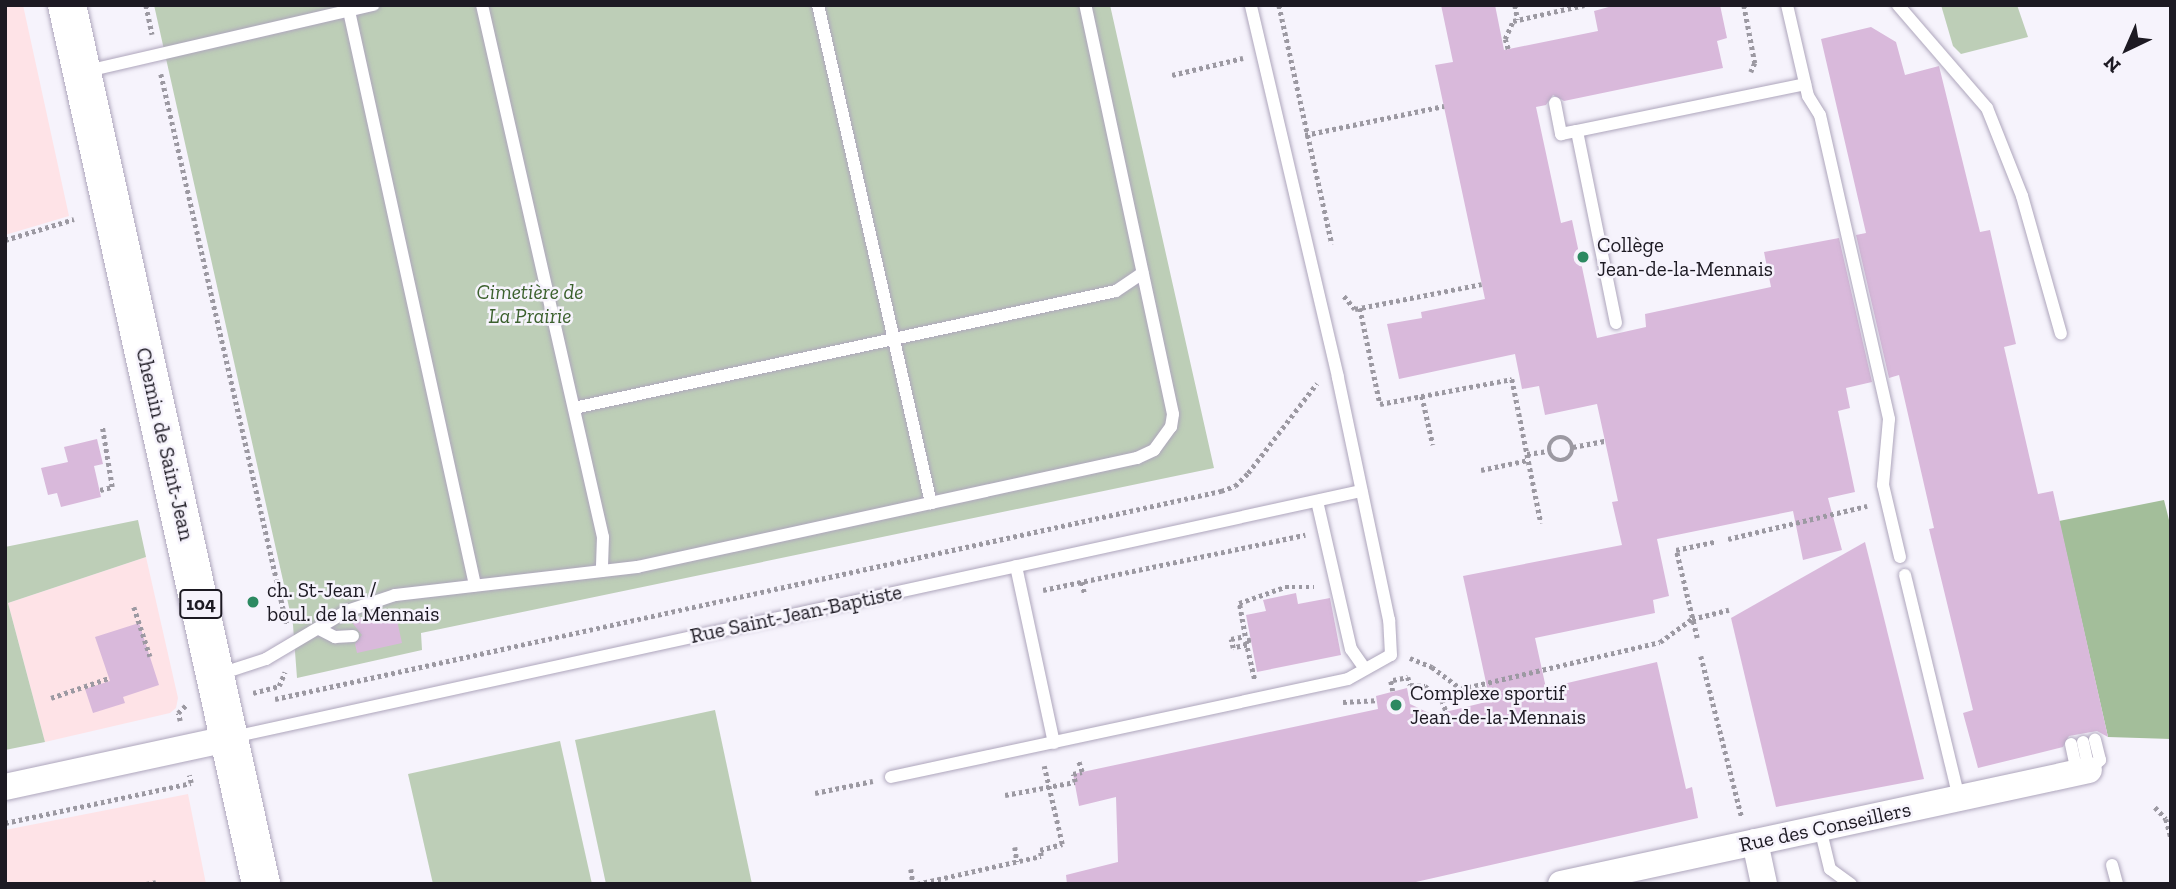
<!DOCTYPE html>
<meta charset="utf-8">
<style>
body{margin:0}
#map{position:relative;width:2176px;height:889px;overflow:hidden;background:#f6f3fc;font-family:"Zilla Slab",serif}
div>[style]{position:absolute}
.commercial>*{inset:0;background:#fee3e7}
.green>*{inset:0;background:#bdceb7}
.forest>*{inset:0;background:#a3be9a}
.building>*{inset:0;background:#d9b9db}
.path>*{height:4.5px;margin-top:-2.25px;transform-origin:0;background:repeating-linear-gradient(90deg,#9c99a2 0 3.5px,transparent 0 7px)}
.path>.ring{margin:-2.25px;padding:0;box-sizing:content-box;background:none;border:4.5px solid #9c99a2;border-radius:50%}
.roads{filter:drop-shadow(0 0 2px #aea6bc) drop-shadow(0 0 2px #aea6bc)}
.lane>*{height:12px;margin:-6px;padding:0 6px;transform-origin:6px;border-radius:6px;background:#fff}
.street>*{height:26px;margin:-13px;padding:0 13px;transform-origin:13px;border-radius:13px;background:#fff}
.primary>*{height:38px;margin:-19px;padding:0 19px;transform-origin:19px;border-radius:19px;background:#fff}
.dots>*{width:19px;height:19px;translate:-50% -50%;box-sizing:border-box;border:4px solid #f6f3fc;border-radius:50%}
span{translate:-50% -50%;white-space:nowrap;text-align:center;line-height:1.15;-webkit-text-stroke:5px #f6f3fc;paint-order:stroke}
.shield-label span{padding:2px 5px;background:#f6f3fc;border:2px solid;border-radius:5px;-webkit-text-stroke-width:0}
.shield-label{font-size:19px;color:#1d1a23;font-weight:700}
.poi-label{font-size:21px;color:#1d1a23}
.left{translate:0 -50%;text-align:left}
.park-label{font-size:21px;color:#3c612e;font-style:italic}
.street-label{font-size:21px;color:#1d1a23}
.frame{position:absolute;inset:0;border:7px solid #1d1a23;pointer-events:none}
.north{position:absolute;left:2092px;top:14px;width:70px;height:70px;-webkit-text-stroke:5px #f6f3fc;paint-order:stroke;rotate:224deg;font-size:19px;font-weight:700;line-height:28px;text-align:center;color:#1d1a23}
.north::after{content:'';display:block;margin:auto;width:24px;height:32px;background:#1d1a23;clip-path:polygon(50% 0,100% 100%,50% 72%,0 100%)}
</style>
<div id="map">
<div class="commercial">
<div style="clip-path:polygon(5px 5px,23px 5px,69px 216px,5px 235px)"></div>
<div style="clip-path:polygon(146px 557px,178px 698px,176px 708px,170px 713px,45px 742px,8px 603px)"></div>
<div style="clip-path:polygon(188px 794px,206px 884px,5px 884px,5px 830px)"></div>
</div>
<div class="green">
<div style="clip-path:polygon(154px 5px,1110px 5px,1214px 468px,421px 633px,422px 650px,297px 678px,293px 625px)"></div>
<div style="clip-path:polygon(1941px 5px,2017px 5px,2028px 37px,1961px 54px,1953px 46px)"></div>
<div style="clip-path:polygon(138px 520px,146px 557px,8px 603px,45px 742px,5px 750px,5px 547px)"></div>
<div style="clip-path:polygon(715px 710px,752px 884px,606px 884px,575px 740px)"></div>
<div style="clip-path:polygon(560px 741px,592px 884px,433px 884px,408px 774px)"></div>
</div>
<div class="forest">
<div style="clip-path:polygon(2164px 500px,2171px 528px,2171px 739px,2108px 737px,2059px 521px)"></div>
</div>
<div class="building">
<div style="clip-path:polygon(1441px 5px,1495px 5px,1504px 50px,1598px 31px,1594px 11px,1616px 5px,1720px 5px,1727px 38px,1717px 41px,1723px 68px,1564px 101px,1553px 95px,1546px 105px,1536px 107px,1561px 223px,1572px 220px,1597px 338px,1646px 327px,1645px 314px,1771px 287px,1764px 252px,1839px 238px,1872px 382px,1846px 388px,1850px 408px,1838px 411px,1855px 492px,1828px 498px,1842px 550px,1803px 560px,1793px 511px,1657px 539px,1669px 596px,1653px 600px,1655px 613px,1535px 638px,1546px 688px,1657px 662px,1686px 789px,1692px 787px,1698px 818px,1407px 884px,1067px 884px,1066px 875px,1118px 862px,1116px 797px,1079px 806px,1073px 774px,1378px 709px,1376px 696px,1407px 688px,1410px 704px,1433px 715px,1490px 701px,1463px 576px,1622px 545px,1612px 502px,1618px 501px,1597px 404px,1545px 415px,1539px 386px,1522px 389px,1515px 354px,1399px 379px,1387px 324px,1422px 318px,1421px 312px,1485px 299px,1435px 65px,1453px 62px)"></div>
<div style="clip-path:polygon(1871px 27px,1896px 42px,1905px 75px,1939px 66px,1980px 232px,1990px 230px,2016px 344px,2004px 347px,2038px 494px,2053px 491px,2108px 737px,2097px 731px,2069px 736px,2063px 747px,1978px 768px,1963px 713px,1973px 710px,1929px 529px,1934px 528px,1899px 375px,1889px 378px,1856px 235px,1866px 233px,1821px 39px)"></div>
<div style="clip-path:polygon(97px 439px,103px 464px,94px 466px,101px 497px,61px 507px,57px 493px,48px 495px,41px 468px,68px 462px,64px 447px)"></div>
<div style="clip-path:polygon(1865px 542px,1924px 779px,1776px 807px,1731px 618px)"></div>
<div style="clip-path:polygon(1296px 593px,1298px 604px,1330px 598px,1341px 655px,1257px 672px,1246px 615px,1266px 611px,1263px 600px)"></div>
<div style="clip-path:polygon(395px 611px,402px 643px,357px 653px,355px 644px,362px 635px,350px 620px)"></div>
<div style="clip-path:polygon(139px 623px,159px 685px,123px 697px,125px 703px,93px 713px,85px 689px,110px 681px,95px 637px)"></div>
</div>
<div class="path">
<div style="left:146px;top:5px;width:30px;rotate:78deg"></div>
<div style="left:1279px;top:5px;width:245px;rotate:77.5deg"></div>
<div style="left:1515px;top:5px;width:15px;rotate:79deg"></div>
<div style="left:1744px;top:5px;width:59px;rotate:79.3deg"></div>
<div style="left:1755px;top:63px;width:10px;rotate:114deg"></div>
<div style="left:1508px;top:49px;width:10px;rotate:-107deg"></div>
<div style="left:1505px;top:39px;width:20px;rotate:-66deg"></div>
<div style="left:1513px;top:21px;width:73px;rotate:-12.7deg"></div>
<div style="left:161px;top:74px;width:565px;rotate:77.12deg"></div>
<div style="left:1172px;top:75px;width:73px;rotate:-13.5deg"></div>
<div style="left:1305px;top:135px;width:142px;rotate:-11.8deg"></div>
<div style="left:5px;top:240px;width:72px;rotate:-16.9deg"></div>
<div style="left:1344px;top:296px;width:17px;rotate:50deg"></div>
<div style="left:1355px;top:309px;width:129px;rotate:-11.1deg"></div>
<div style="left:1360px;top:308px;width:98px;rotate:78.2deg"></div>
<div style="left:1380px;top:404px;width:134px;rotate:-10.7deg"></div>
<div style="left:1512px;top:379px;width:147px;rotate:78.6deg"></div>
<div style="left:1422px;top:396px;width:50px;rotate:77.3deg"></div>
<div class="ring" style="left:1549px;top:437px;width:19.5px;height:19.5px"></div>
<div style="left:1573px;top:447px;width:33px;rotate:-11deg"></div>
<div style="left:1527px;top:454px;width:21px;rotate:-8deg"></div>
<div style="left:1481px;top:470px;width:48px;rotate:-12deg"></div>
<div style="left:100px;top:490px;width:12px;rotate:-14deg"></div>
<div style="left:112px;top:487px;width:62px;rotate:-99.3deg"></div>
<div style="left:1728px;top:539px;width:143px;rotate:-13.4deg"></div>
<div style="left:1082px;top:582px;width:13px;rotate:77deg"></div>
<div style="left:1043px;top:590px;width:268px;rotate:-11.9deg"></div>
<div style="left:134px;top:607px;width:52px;rotate:71.9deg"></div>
<div style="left:1697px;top:638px;width:90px;rotate:-103.4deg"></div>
<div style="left:1676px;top:550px;width:40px;rotate:-12deg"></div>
<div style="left:1251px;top:640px;width:5px;rotate:169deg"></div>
<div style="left:1246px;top:641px;width:40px;rotate:77deg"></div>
<div style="left:1247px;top:645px;width:14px;rotate:168deg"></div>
<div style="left:1233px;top:648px;width:9px;rotate:-103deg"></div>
<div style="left:1231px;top:639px;width:14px;rotate:-12deg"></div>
<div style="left:1245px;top:636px;width:34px;rotate:-100deg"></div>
<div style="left:1239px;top:603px;width:49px;rotate:-19.2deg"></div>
<div style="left:1285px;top:587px;width:29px"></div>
<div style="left:1701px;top:656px;width:167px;rotate:75.8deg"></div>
<div style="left:1410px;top:658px;width:24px;rotate:22deg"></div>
<div style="left:1432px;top:667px;width:36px;rotate:37deg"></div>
<div style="left:1461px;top:689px;width:204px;rotate:-13.3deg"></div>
<div style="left:1660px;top:642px;width:39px;rotate:-36deg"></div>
<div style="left:1692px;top:619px;width:38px;rotate:-14deg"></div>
<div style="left:1393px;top:680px;width:15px;rotate:-11deg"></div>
<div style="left:1408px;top:677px;width:8px;rotate:76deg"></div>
<div style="left:1410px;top:685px;width:15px;rotate:4deg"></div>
<div style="left:1425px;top:686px;width:22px;rotate:39deg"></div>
<div style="left:1442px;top:700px;width:12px;rotate:70deg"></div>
<div style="left:1391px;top:681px;width:10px;rotate:79deg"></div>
<div style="left:253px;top:693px;width:27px;rotate:-15deg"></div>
<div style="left:279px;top:686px;width:15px;rotate:-67deg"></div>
<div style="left:51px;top:698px;width:61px;rotate:-19deg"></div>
<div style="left:275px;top:699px;width:969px;rotate:-12.4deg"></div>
<div style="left:1221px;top:491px;width:15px;rotate:-20deg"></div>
<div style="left:1235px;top:486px;width:18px;rotate:-45deg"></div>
<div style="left:1248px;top:473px;width:113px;rotate:-52.5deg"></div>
<div style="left:1343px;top:702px;width:33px;rotate:-3deg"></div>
<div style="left:180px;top:721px;width:8px;rotate:-104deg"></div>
<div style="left:178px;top:713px;width:11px;rotate:-45deg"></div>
<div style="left:815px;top:793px;width:59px;rotate:-11.7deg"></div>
<div style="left:1005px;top:795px;width:71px;rotate:-10.5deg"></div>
<div style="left:1075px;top:782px;width:8px;rotate:-104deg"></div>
<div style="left:1073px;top:774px;width:9px;rotate:-13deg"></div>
<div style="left:1082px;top:772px;width:13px;rotate:-108deg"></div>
<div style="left:2155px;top:807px;width:16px;rotate:47deg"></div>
<div style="left:2166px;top:819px;width:20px;rotate:75deg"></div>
<div style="left:5px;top:823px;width:190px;rotate:-12.1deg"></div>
<div style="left:191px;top:783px;width:8px;rotate:-104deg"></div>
<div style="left:1015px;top:847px;width:15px;rotate:82deg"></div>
<div style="left:911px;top:869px;width:15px;rotate:82deg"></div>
<div style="left:71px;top:883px;width:1px;rotate:90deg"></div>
<div style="left:146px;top:884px;width:10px;rotate:-11deg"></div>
<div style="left:917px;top:884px;width:127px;rotate:-12.7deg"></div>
<div style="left:1041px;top:856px;width:6px;rotate:-99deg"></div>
<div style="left:1040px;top:850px;width:23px;rotate:-15deg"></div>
<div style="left:1062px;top:844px;width:80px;rotate:-103deg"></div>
</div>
<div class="roads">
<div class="lane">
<div style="left:482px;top:5px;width:546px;rotate:77.19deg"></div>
<div style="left:603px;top:537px;width:34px;rotate:92deg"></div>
<div style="left:818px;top:5px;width:511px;rotate:77.22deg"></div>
<div style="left:1787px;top:5px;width:93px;rotate:77deg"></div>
<div style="left:1808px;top:96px;width:22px;rotate:58deg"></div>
<div style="left:1820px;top:115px;width:312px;rotate:77.2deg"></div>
<div style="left:1889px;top:419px;width:66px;rotate:95.2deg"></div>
<div style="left:1883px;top:485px;width:74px;rotate:76.7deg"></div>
<div style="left:1898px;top:5px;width:136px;rotate:49.2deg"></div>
<div style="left:1987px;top:108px;width:95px;rotate:68.3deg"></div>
<div style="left:2022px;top:196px;width:143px;rotate:74.2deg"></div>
<div style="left:349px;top:11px;width:588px;rotate:77.62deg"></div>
<div style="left:87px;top:71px;width:294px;rotate:-13deg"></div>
<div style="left:1555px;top:103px;width:32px;rotate:79deg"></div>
<div style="left:1561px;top:134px;width:16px;rotate:-11deg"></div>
<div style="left:1616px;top:323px;width:196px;rotate:-101.5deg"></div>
<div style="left:1577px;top:131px;width:233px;rotate:-11.6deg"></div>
<div style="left:574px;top:408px;width:554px;rotate:-12.18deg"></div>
<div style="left:1116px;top:291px;width:32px;rotate:-34deg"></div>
<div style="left:1317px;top:501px;width:152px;rotate:77.1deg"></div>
<div style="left:1351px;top:649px;width:24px;rotate:55deg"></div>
<div style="left:1016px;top:566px;width:181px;rotate:77.9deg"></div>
<div style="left:1905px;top:575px;width:229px;rotate:76.4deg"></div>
<div style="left:319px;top:629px;width:18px;rotate:27deg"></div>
<div style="left:335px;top:637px;width:18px;rotate:-3deg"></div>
<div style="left:217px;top:675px;width:52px;rotate:-18.1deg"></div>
<div style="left:266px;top:659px;width:94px;rotate:-30.7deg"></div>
<div style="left:347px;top:611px;width:51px;rotate:-18.4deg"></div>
<div style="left:395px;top:595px;width:244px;rotate:-6.6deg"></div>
<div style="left:637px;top:567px;width:512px;rotate:-12.3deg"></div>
<div style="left:1137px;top:458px;width:19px;rotate:-25deg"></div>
<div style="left:1154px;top:450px;width:29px;rotate:-54deg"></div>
<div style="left:1171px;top:427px;width:13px;rotate:-81deg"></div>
<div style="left:1173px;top:414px;width:418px;rotate:-102.1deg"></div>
<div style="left:233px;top:737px;width:1155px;rotate:-12.3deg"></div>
<div style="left:2083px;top:742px;width:29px;rotate:78deg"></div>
<div style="left:2089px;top:770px;width:15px;rotate:-42deg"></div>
<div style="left:2100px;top:760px;width:21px;rotate:-104deg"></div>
<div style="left:2071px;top:744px;width:30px;rotate:78deg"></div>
<div style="left:891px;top:777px;width:467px;rotate:-12.1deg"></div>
<div style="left:1348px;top:679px;width:49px;rotate:-29.2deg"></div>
<div style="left:1391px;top:655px;width:35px;rotate:-93deg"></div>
<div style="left:1389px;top:620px;width:248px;rotate:-101.9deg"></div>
<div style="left:1338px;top:377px;width:382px;rotate:-103.2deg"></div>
<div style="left:1820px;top:828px;width:42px;rotate:76.3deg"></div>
<div style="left:1830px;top:869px;width:26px;rotate:36deg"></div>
<div style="left:2112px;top:865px;width:20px;rotate:75deg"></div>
</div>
<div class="street">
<div style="left:5px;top:787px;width:231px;rotate:-12.2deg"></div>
<div style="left:1755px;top:842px;width:43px;rotate:77.9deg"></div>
<div style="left:1561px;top:884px;width:540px;rotate:-12.18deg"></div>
</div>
<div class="primary">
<div style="left:67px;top:5px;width:900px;rotate:77.55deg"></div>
</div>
</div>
<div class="dots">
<div style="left:1583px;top:257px;background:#2c8961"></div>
<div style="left:253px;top:602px;background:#2c8961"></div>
<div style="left:1396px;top:705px;background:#2c8961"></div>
</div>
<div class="shield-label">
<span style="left:201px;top:604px">104</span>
</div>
<div class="poi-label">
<span class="left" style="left:1597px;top:257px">Collège<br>Jean-de-la-Mennais</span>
<span class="left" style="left:267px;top:602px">ch. St-Jean /<br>boul. de la Mennais</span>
<span class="left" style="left:1410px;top:705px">Complexe sportif<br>Jean-de-la-Mennais</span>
</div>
<div class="park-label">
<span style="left:530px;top:304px">Cimetière de<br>La Prairie</span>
</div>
<div class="street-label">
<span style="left:165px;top:444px;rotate:77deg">Chemin de Saint-Jean</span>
<span style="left:796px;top:614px;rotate:-12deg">Rue Saint-Jean-Baptiste</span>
<span style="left:1825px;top:827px;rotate:-12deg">Rue des Conseillers</span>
</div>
<div class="frame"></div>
<div class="north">N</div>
</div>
